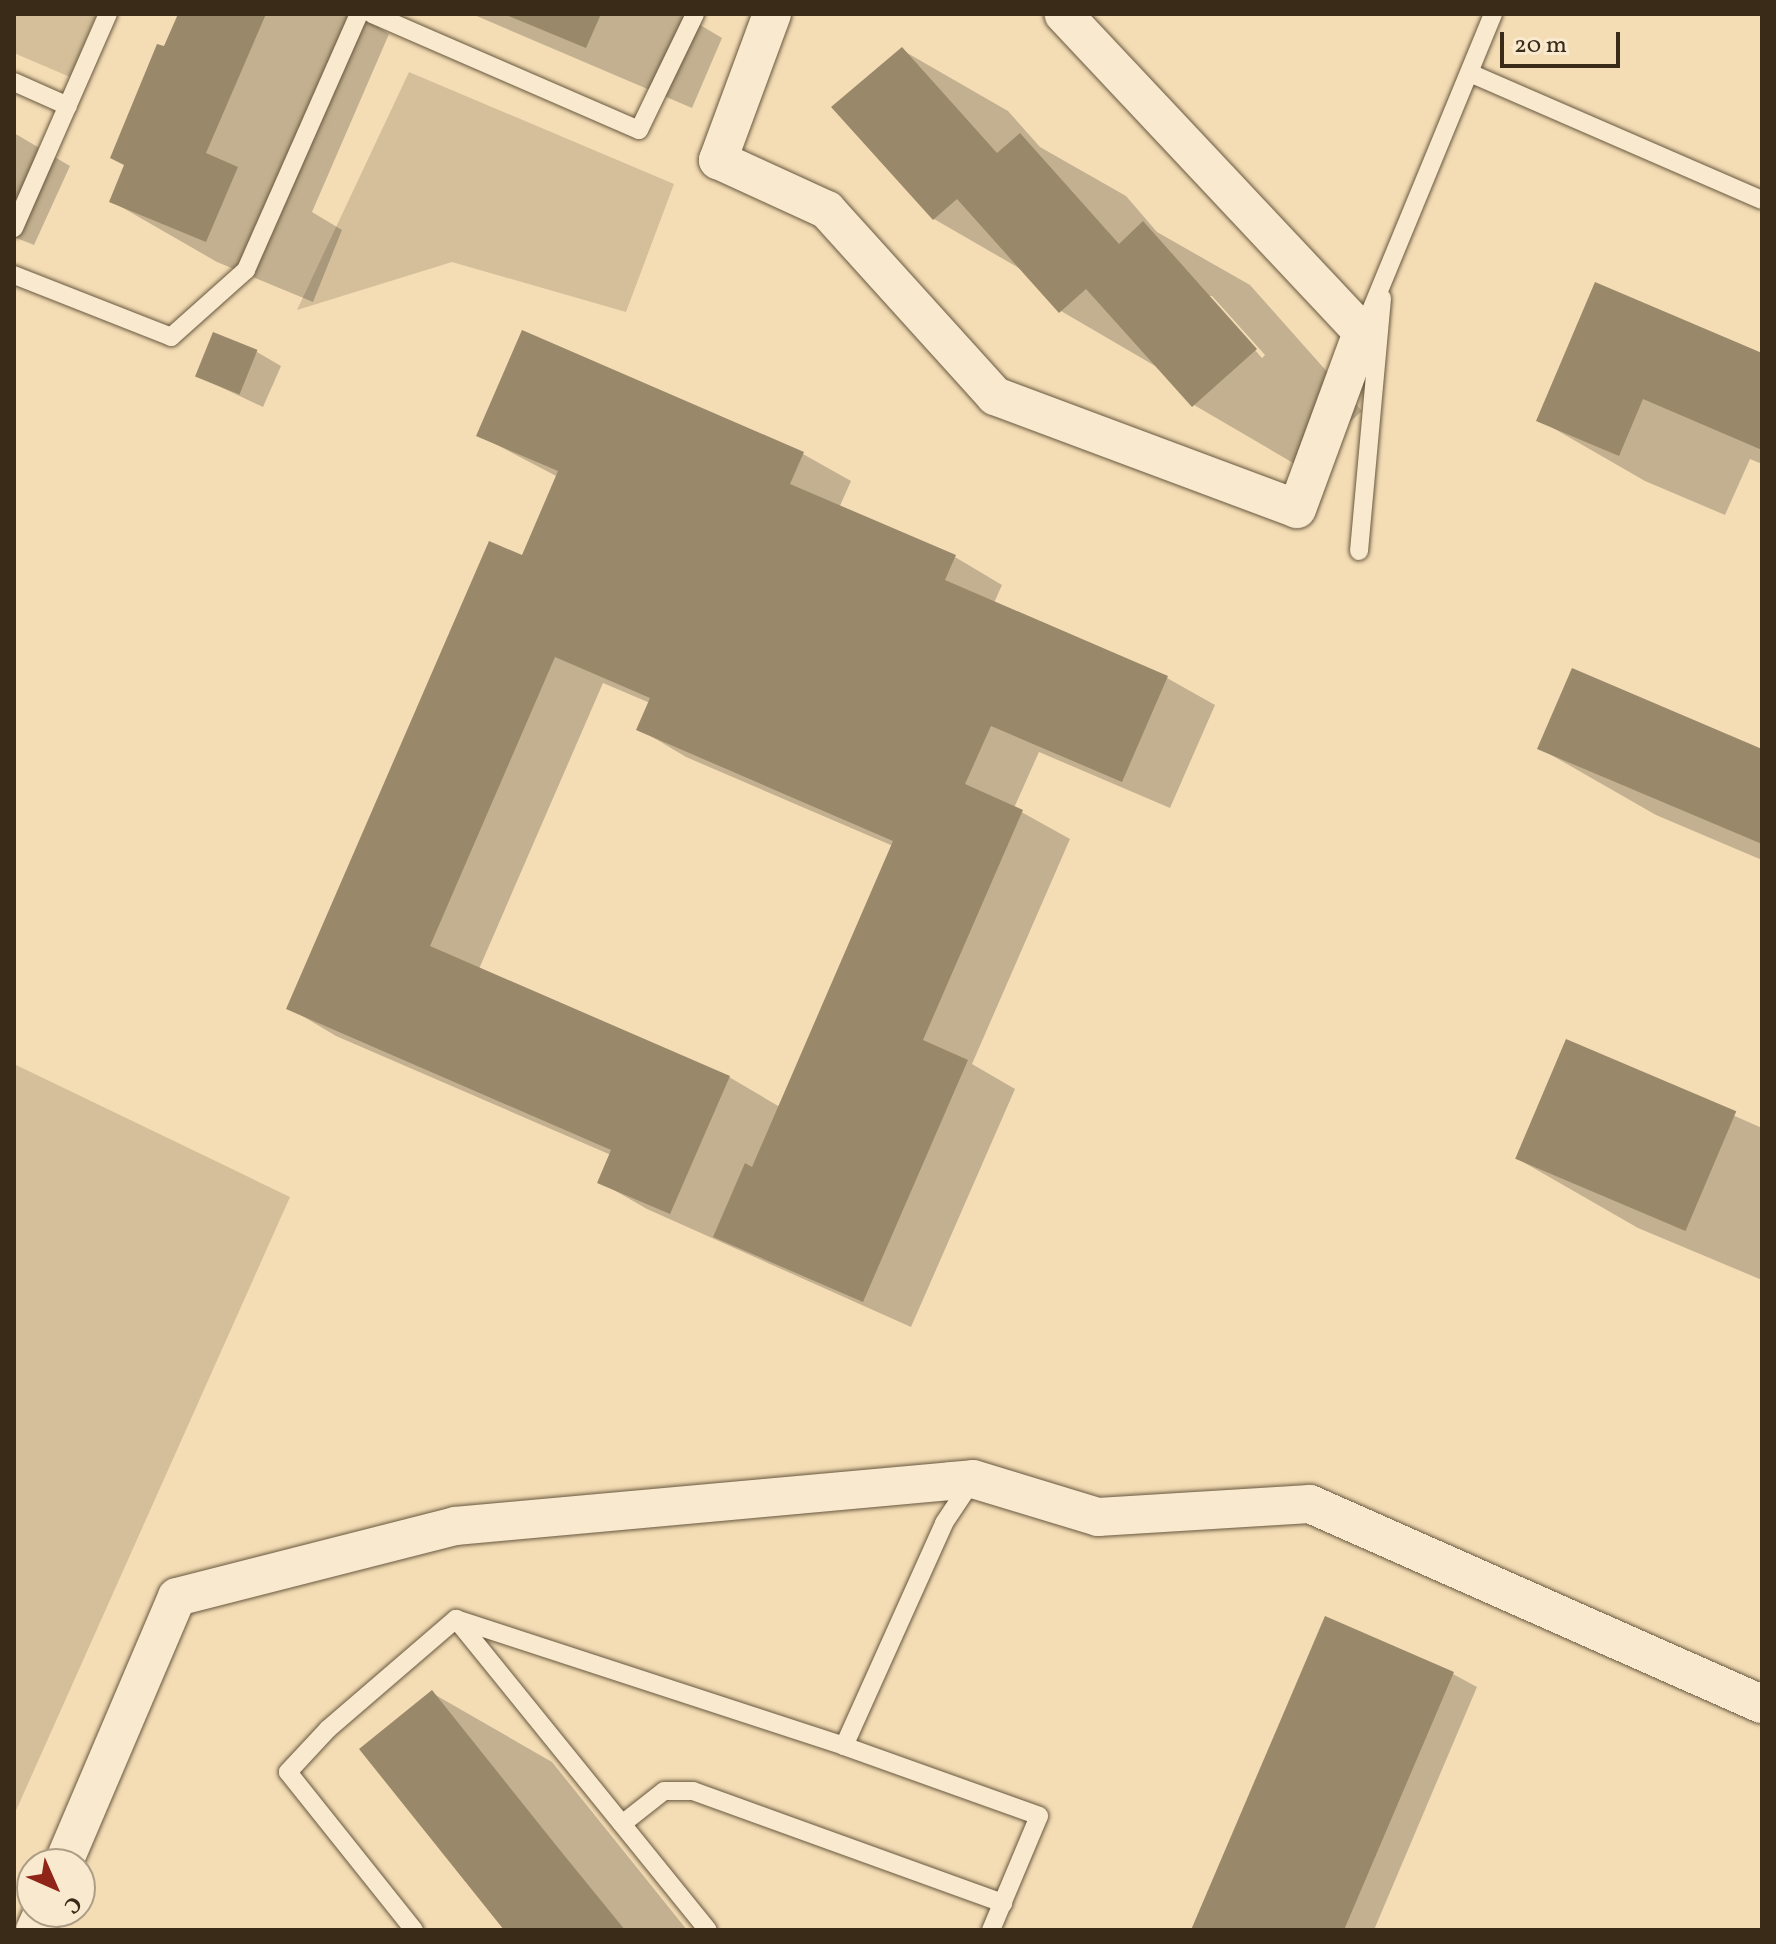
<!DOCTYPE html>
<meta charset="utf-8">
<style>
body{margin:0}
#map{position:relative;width:1776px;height:1944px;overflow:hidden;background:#f4ddb5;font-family:Vollkorn,serif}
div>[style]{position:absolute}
.green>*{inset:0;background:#d4bf9a}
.shadow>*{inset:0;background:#0003}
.building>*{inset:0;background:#9a886a;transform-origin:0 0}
.roads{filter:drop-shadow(0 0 2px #68583f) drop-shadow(0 0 2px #68583f)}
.lane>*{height:18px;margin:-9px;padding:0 9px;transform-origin:9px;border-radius:9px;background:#f8e9cf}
.street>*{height:38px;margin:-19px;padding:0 19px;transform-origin:19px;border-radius:19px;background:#f8e9cf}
span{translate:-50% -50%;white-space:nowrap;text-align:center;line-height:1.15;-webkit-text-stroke:6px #f8e9cf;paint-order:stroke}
.frame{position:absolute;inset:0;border:16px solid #392b18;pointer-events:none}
.north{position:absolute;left:16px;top:1848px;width:80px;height:80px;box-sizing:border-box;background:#f8e9cf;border:2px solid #ac9d86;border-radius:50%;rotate:135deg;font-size:22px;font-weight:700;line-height:32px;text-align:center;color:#392b18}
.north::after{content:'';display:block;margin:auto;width:28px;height:36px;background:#8f2418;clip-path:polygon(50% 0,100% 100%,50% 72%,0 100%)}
.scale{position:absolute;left:1500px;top:32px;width:120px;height:36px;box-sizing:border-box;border:4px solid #392b18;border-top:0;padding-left:10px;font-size:24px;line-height:28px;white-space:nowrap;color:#392b18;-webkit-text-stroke:6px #f8e9cf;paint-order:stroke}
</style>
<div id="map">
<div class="green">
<div style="clip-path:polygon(14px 14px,97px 14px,70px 77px,14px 53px)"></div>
<div style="clip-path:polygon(409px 72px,674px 184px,626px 312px,452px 262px,297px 310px)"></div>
<div style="clip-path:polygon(14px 1064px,290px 1197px,14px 1815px)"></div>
</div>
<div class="shadow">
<div style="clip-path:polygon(181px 14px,385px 14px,379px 28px,389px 34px,312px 212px,342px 230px,313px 302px,217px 262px,111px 201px)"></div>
<div style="clip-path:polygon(472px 14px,682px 14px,722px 38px,692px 108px)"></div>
<div style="clip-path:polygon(evenodd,902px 50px,1008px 111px,1040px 147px,1126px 196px,1157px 232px,1250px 285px,1362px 411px,1300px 467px,1194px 405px,1162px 370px,1061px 311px,1024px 271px,934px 219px,902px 50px,1207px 296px,1212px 296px,1265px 355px,1262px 358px,1207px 296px)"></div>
<div style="clip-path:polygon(14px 133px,70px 166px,34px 245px,14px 237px)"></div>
<div style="clip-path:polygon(257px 352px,281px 366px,263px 407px,197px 376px)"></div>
<div style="clip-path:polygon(1762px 355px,1762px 464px,1750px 459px,1725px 515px,1645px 481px,1539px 420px)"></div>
<div style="clip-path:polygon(evenodd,478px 435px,803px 454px,851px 481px,839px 508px,955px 557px,1002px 585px,994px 603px,1167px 678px,1215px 705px,1170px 808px,1039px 752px,1014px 808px,1070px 839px,972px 1064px,1015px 1089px,911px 1327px,647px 1209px,600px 1182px,611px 1155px,336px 1036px,289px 1008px,523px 557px,558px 477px,478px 435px,603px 683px,650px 703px,639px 729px,686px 757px,893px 846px,780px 1107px,729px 1077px,479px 969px,603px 683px)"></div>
<div style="clip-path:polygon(1539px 748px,1762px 751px,1762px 860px,1656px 815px)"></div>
<div style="clip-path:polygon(1567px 1042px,1762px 1128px,1762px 1280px,1638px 1228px,1518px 1159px)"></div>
<div style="clip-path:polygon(1453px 1674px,1477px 1687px,1374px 1930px,1193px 1930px)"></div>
<div style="clip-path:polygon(432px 1693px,552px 1762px,687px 1930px,507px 1930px)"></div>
</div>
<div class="building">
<div style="clip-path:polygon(178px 14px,266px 14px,206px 153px,238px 167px,206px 242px,109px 202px,124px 165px,110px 158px,157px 44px,164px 46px)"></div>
<div style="clip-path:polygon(504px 14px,601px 14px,586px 48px)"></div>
<div style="clip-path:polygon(902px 47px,997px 153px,1020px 133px,1119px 244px,1143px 221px,1257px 349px,1192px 407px,1086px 289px,1059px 313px,957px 199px,933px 220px,831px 107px)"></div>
<div style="clip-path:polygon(1595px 282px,1762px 353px,1762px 450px,1643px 399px,1619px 456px,1536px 421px)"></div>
<div style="clip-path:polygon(522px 330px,804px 452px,790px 484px,956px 555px,945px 580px,1168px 676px,1122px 782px,991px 726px,965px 784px,1023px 810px,923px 1040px,968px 1060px,863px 1302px,713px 1237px,745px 1163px,752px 1167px,893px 841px,636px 730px,650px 698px,555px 657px,430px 946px,730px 1076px,670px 1214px,597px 1183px,611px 1150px,286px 1009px,489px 541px,522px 555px,558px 471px,476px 436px)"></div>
<div style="left:213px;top:332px;width:48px;height:48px;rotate:22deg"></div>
<div style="clip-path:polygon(1572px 668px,1762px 749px,1762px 844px,1537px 749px)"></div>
<div style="left:1566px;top:1039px;width:185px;height:130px;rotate:23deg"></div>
<div style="clip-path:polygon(1325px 1616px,1454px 1672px,1344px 1930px,1191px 1930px)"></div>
<div style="clip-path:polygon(432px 1690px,559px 1849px,625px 1930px,504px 1930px,359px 1749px)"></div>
</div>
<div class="roads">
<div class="lane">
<div style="left:372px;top:14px;width:291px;rotate:23.5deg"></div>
<div style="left:639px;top:130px;width:129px;rotate:-64.2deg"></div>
<div style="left:1470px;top:73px;width:318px;rotate:23.5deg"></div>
<div style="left:14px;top:82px;width:59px;rotate:24deg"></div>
<div style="left:14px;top:228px;width:234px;rotate:-66.3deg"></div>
<div style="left:14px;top:275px;width:169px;rotate:21.5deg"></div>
<div style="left:171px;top:337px;width:101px;rotate:-41.8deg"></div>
<div style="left:246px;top:270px;width:280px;rotate:-66.2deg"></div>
<div style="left:1362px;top:332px;width:344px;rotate:-67.6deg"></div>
<div style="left:1359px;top:551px;width:254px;rotate:-84.8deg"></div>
<div style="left:456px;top:1619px;width:408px;rotate:18.1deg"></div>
<div style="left:844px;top:1746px;width:244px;rotate:-65.8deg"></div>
<div style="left:944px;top:1523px;width:50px;rotate:-56.3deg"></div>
<div style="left:456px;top:1619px;width:400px;rotate:51deg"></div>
<div style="left:844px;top:1746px;width:207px;rotate:19.7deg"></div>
<div style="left:1039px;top:1816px;width:124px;rotate:112.8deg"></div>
<div style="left:622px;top:1824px;width:53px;rotate:-38.2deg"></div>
<div style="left:664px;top:1791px;width:29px"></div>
<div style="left:693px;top:1791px;width:330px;rotate:19.9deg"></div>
<div style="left:414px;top:1930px;width:202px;rotate:-128.6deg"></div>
<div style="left:288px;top:1772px;width:59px;rotate:-47.1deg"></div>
<div style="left:328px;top:1729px;width:169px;rotate:-40.7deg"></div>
</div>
<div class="street">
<div style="left:772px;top:14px;width:156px;rotate:110.3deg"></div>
<div style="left:718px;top:160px;width:120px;rotate:24.6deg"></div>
<div style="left:827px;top:210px;width:251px;rotate:47.9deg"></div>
<div style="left:995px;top:396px;width:322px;rotate:20.5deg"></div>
<div style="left:1297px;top:509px;width:189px;rotate:-69.8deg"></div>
<div style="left:1362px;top:332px;width:436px;rotate:-133.2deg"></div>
<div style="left:63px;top:1864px;width:290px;rotate:-66.9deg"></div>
<div style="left:177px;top:1597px;width:287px;rotate:-14.3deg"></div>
<div style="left:455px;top:1526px;width:520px;rotate:-5.18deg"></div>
<div style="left:973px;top:1479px;width:131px;rotate:16.9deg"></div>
<div style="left:1098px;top:1517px;width:212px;rotate:-3.5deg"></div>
<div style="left:1310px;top:1504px;width:494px;rotate:23.9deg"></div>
<div style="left:35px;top:1930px;width:20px;rotate:-66deg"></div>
</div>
</div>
<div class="frame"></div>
<div class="north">С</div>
<div class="scale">20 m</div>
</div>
